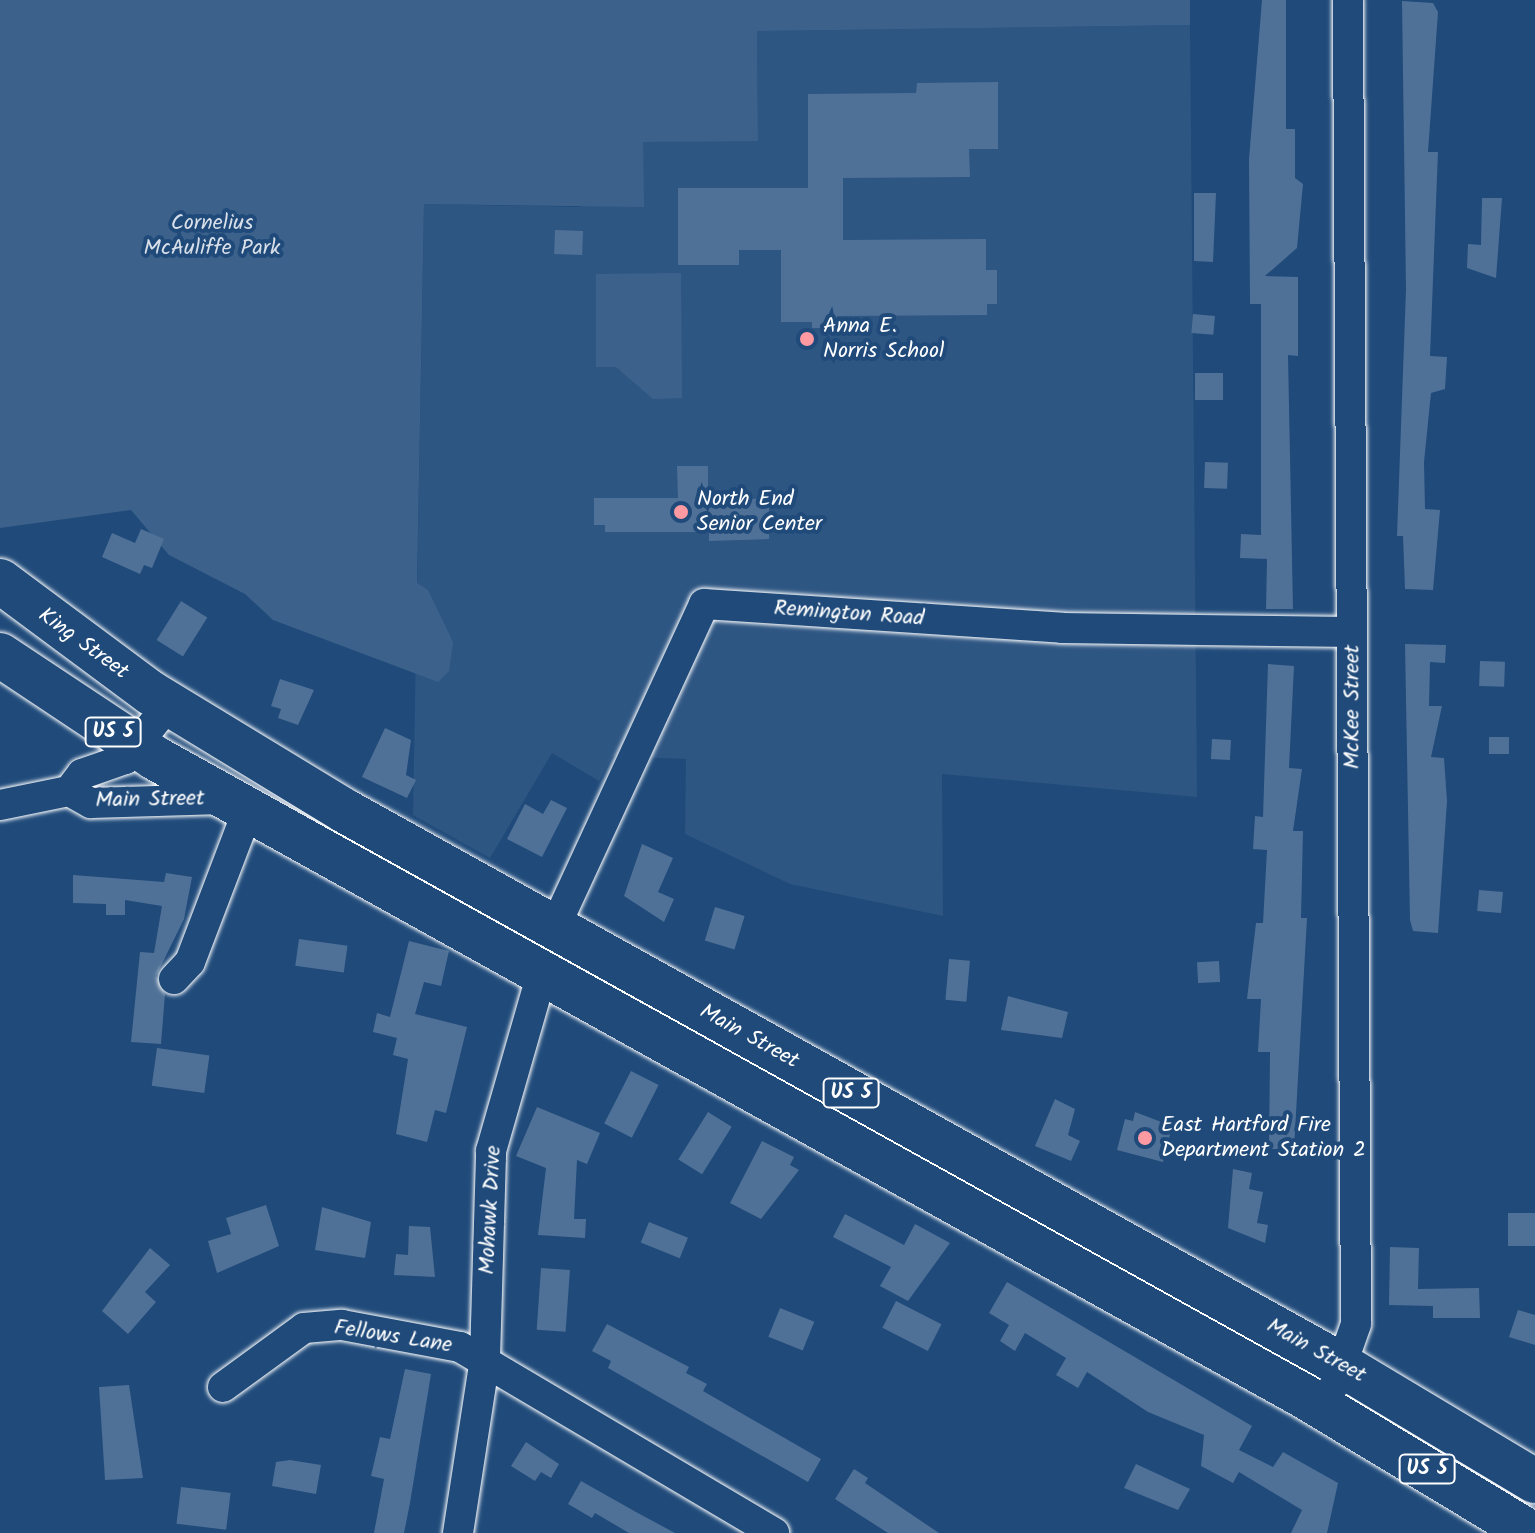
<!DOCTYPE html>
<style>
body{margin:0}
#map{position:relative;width:1535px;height:1533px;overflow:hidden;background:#1f4a7a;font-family:Kalam,sans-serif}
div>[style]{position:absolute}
.built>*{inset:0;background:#2e5683}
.green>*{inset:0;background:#3c618b}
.building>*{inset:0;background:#507197;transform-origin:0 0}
.roads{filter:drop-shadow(0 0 2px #fff) drop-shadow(0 0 2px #fff)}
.minor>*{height:30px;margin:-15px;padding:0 15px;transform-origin:15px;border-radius:15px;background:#1f4a7a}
.highway>*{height:44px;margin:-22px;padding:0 22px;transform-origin:22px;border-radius:22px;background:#1f4a7a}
.dots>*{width:22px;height:22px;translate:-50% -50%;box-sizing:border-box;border:4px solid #1f4a7a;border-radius:50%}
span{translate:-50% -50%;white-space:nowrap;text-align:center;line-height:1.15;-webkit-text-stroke:8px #1f4a7a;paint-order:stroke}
.shield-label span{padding:2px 6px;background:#1f4a7a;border:2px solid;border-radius:6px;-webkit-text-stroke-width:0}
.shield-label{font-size:20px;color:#fff;font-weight:700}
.park-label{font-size:22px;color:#d8dfe8}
.poi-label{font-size:22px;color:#fff}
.left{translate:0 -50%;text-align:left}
.street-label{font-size:22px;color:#fff}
</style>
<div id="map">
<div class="built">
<div style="clip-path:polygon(1190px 25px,1197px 797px,942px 774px,943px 916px,790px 884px,685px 834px,686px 759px,612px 756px,599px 781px,552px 753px,490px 858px,413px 815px,424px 204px,580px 207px,643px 142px,758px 140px,757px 31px)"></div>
</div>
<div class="green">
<div style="clip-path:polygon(0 0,1190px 0,1190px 25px,757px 31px,758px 141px,643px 142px,644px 207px,424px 204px,417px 583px,428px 590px,453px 642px,449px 671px,438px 682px,273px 620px,245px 594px,169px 555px,131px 510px,0 528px)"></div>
<div style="clip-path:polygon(681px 273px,682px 398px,653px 399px,616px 367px,596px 367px,596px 274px)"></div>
</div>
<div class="building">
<div style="clip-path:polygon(1262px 0,1286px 0,1286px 129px,1295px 129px,1295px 178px,1303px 184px,1297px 248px,1265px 276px,1298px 277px,1298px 356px,1288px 355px,1293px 609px,1266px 609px,1267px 559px,1240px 558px,1241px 534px,1261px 535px,1261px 304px,1250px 304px,1249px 159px)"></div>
<div style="clip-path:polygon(1402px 1px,1433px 3px,1438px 12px,1428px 152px,1438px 152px,1430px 356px,1447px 357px,1445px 389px,1431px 393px,1424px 462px,1425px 509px,1440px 510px,1433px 590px,1405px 589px,1403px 536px,1397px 536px,1406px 289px)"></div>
<div style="clip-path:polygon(998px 82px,998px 149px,969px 149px,970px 177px,843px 178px,843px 240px,986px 239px,986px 270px,997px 270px,997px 304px,987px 304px,987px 315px,837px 316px,837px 328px,812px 328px,812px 322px,781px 322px,781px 250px,739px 250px,739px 265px,678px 265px,678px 188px,808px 188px,808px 94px,916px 93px,917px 83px)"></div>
<div style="clip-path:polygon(1194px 193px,1216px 193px,1213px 262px,1194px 261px)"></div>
<div style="clip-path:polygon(1482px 198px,1502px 198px,1496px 278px,1467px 268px,1468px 244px,1481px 245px)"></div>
<div style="left:555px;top:230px;width:28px;height:24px;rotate:2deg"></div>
<div style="left:1193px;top:314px;width:22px;height:19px;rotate:5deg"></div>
<div style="left:1195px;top:373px;width:28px;height:27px"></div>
<div style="left:1205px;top:462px;width:23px;height:26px;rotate:2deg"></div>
<div style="clip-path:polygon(677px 466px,708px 466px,708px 498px,769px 499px,769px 539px,709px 541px,709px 532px,605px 532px,605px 525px,594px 525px,594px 498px,678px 498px)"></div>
<div style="clip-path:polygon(141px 529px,164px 539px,152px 568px,144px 565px,140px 574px,102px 557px,112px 533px,135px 543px)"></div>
<div style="left:181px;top:601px;width:31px;height:46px;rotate:32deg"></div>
<div style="clip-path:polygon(1405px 644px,1446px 645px,1445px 663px,1430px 662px,1429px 706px,1442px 706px,1431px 757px,1444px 758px,1447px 801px,1438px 933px,1413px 931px,1410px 920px)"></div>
<div style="left:1480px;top:661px;width:25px;height:25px;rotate:2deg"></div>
<div style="clip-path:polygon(1268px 664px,1294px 666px,1289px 768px,1302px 769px,1293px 831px,1303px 831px,1301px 918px,1307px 918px,1294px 1149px,1269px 1149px,1270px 1052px,1258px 1052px,1261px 999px,1247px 999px,1256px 923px,1263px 923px,1267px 850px,1253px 849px,1255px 816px,1263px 817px)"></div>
<div style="clip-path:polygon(280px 679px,314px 690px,298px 725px,278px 718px,281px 709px,271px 706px)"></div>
<div style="clip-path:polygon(385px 728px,411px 740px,406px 775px,416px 780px,407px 798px,362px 777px)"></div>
<div style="left:1489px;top:737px;width:20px;height:17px"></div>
<div style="left:1212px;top:739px;width:19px;height:20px;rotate:3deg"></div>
<div style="clip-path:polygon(551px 800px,567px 808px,542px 857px,507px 839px,525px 804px,543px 814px)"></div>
<div style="clip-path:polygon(642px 844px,673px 858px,658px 892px,674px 899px,664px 922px,624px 896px)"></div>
<div style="clip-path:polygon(166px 873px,192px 877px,184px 919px,156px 976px,165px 994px,161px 1044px,131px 1042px,140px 952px,154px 953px,162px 906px,125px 900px,125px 915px,106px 915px,106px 904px,73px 903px,73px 875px,164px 882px)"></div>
<div style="left:1479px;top:890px;width:24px;height:21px;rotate:5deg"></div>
<div style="left:715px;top:907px;width:31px;height:35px;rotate:17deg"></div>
<div style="left:299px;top:939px;width:49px;height:27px;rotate:8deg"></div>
<div style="clip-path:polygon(409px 941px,449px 951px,441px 986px,424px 982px,415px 1014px,467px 1027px,446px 1113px,435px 1110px,427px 1142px,396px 1134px,408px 1059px,393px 1055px,397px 1038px,373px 1032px,377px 1013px,390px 1017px)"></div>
<div style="left:949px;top:959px;width:21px;height:41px;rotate:5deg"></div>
<div style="left:1219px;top:961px;width:21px;height:22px;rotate:87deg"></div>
<div style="clip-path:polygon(1008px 996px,1068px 1012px,1062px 1038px,1001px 1030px)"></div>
<div style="left:157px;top:1048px;width:53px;height:38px;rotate:8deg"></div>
<div style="left:631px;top:1071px;width:31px;height:59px;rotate:27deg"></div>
<div style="clip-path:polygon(1055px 1099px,1075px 1109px,1068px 1135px,1080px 1141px,1071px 1161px,1035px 1146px)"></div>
<div style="clip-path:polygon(537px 1107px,600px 1133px,587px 1164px,577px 1160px,574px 1219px,586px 1219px,585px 1238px,538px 1235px,546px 1168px,516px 1156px)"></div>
<div style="left:708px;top:1112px;width:28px;height:56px;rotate:32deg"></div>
<div style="clip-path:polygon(1135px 1112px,1172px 1126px,1163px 1162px,1117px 1150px,1125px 1119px,1133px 1121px)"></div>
<div style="clip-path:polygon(762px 1141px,794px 1157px,790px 1165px,799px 1170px,761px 1219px,730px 1203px)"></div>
<div style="clip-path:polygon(1233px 1169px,1252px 1173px,1249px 1189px,1263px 1192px,1257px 1223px,1268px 1225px,1265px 1243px,1228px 1228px)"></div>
<div style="clip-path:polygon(266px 1205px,279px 1246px,217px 1273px,208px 1241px,231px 1234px,226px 1218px)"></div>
<div style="clip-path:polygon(322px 1207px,371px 1222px,365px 1258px,315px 1250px)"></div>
<div style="left:1508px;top:1213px;width:27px;height:33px"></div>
<div style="clip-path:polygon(845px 1214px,904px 1245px,915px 1224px,950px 1243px,908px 1301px,880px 1286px,891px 1267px,833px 1237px)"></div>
<div style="left:649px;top:1222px;width:42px;height:22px;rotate:22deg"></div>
<div style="clip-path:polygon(409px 1226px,430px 1227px,435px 1277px,394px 1275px,396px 1254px,408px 1255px)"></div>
<div style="clip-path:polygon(1390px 1247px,1419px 1248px,1418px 1289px,1479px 1288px,1480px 1318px,1433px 1318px,1433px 1306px,1389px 1305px)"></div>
<div style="clip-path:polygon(150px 1248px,170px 1265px,145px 1292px,156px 1302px,128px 1334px,102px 1311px)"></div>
<div style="left:541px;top:1268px;width:29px;height:62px;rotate:4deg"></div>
<div style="clip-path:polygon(1007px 1282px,1252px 1426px,1239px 1450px,1273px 1467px,1283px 1452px,1338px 1483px,1327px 1533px,1291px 1533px,1302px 1510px,1239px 1472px,1233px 1483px,1201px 1466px,1204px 1435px,1148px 1412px,1087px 1372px,1078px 1388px,1056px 1375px,1066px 1358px,1025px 1333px,1015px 1351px,1000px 1341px,1009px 1325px,989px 1313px)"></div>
<div style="left:896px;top:1301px;width:51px;height:30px;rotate:27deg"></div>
<div style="left:780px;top:1308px;width:37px;height:31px;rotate:22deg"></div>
<div style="clip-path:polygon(1518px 1310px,1535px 1315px,1535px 1345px,1509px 1337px)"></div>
<div style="clip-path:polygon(607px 1324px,689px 1367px,686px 1373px,707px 1384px,703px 1391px,821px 1459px,808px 1482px,608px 1368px,611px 1361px,592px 1351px)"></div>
<div style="clip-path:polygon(405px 1369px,431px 1374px,410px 1503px,404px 1533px,374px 1533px,384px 1479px,371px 1476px,380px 1437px,390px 1439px)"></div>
<div style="clip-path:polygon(129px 1385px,143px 1478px,105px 1480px,99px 1387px)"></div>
<div style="clip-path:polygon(526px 1442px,559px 1464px,551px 1478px,541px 1472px,535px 1481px,511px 1466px)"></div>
<div style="clip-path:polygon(290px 1460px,321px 1465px,316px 1494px,272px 1486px,276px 1462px)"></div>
<div style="clip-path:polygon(1136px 1464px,1190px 1489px,1178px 1510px,1124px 1488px)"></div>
<div style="clip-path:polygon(854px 1469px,868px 1478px,865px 1483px,939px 1533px,888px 1533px,835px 1499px)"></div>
<div style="clip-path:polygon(581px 1481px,636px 1512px,675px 1533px,629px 1533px,595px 1513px,592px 1518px,568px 1504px)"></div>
<div style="left:181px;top:1487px;width:50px;height:37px;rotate:7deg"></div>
</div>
<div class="roads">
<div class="minor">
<div style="left:69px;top:791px;width:25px;rotate:29deg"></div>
<div style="left:91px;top:803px;width:132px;rotate:-1.7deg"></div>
<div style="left:0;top:805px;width:70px;rotate:-11.5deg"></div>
<div style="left:69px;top:791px;width:21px;rotate:-53deg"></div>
<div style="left:82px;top:774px;width:46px;rotate:-19.2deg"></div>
<div style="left:125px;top:759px;width:70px;rotate:-51.3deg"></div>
<div style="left:554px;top:929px;width:358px;rotate:-65.2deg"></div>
<div style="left:704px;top:604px;width:359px;rotate:3.8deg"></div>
<div style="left:1062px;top:628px;width:290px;rotate:0.8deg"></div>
<div style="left:174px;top:979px;width:23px;rotate:-47deg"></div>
<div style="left:190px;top:962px;width:163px;rotate:-69.1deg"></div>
<div style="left:1335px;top:1384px;width:64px;rotate:-70.7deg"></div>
<div style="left:1356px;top:1324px;width:1324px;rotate:-90.35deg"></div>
<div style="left:223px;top:1387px;width:100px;rotate:-36.1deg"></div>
<div style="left:304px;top:1328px;width:38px;rotate:-5deg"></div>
<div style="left:342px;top:1325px;width:120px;rotate:10.6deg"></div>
<div style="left:460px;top:1347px;width:365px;rotate:30.6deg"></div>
<div style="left:458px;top:1533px;width:177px;rotate:-81.2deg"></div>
<div style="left:485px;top:1358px;width:207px;rotate:-88.3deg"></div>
<div style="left:491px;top:1151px;width:185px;rotate:-74deg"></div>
</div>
<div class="highway">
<div style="left:0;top:581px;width:188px;rotate:36.6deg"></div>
<div style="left:151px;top:693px;width:227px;rotate:31.3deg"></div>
<div style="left:345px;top:811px;width:1128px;rotate:29.06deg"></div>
<div style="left:1331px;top:1359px;width:238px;rotate:30.9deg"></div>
<div style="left:0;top:655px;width:186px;rotate:33.6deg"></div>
<div style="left:155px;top:758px;width:1312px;rotate:29.05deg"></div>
<div style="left:1302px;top:1395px;width:267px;rotate:31.1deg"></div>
</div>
</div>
<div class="dots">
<div style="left:807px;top:339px;background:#ff9aa2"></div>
<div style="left:681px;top:512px;background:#ff9aa2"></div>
<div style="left:1145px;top:1138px;background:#ff9aa2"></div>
</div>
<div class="shield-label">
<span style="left:113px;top:732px">US 5</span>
<span style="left:851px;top:1093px">US 5</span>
<span style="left:1427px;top:1469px">US 5</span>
</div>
<div class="park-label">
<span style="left:212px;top:236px">Cornelius<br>McAuliffe Park</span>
</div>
<div class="poi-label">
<span class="left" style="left:823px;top:339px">Anna E.<br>Norris School</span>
<span class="left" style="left:697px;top:512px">North End<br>Senior Center</span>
<span class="left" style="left:1161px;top:1138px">East Hartford Fire<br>Department Station 2</span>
</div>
<div class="street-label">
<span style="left:849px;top:614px;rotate:4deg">Remington Road</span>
<span style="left:83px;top:644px;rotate:36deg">King Street</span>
<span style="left:1353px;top:707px;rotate:-90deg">McKee Street</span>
<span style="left:150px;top:800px;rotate:-1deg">Main Street</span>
<span style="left:749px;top:1037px;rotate:29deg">Main Street</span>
<span style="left:491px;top:1210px;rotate:-87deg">Mohawk Drive</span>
<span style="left:393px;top:1337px;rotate:9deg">Fellows Lane</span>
<span style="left:1316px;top:1351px;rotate:29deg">Main Street</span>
</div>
</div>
